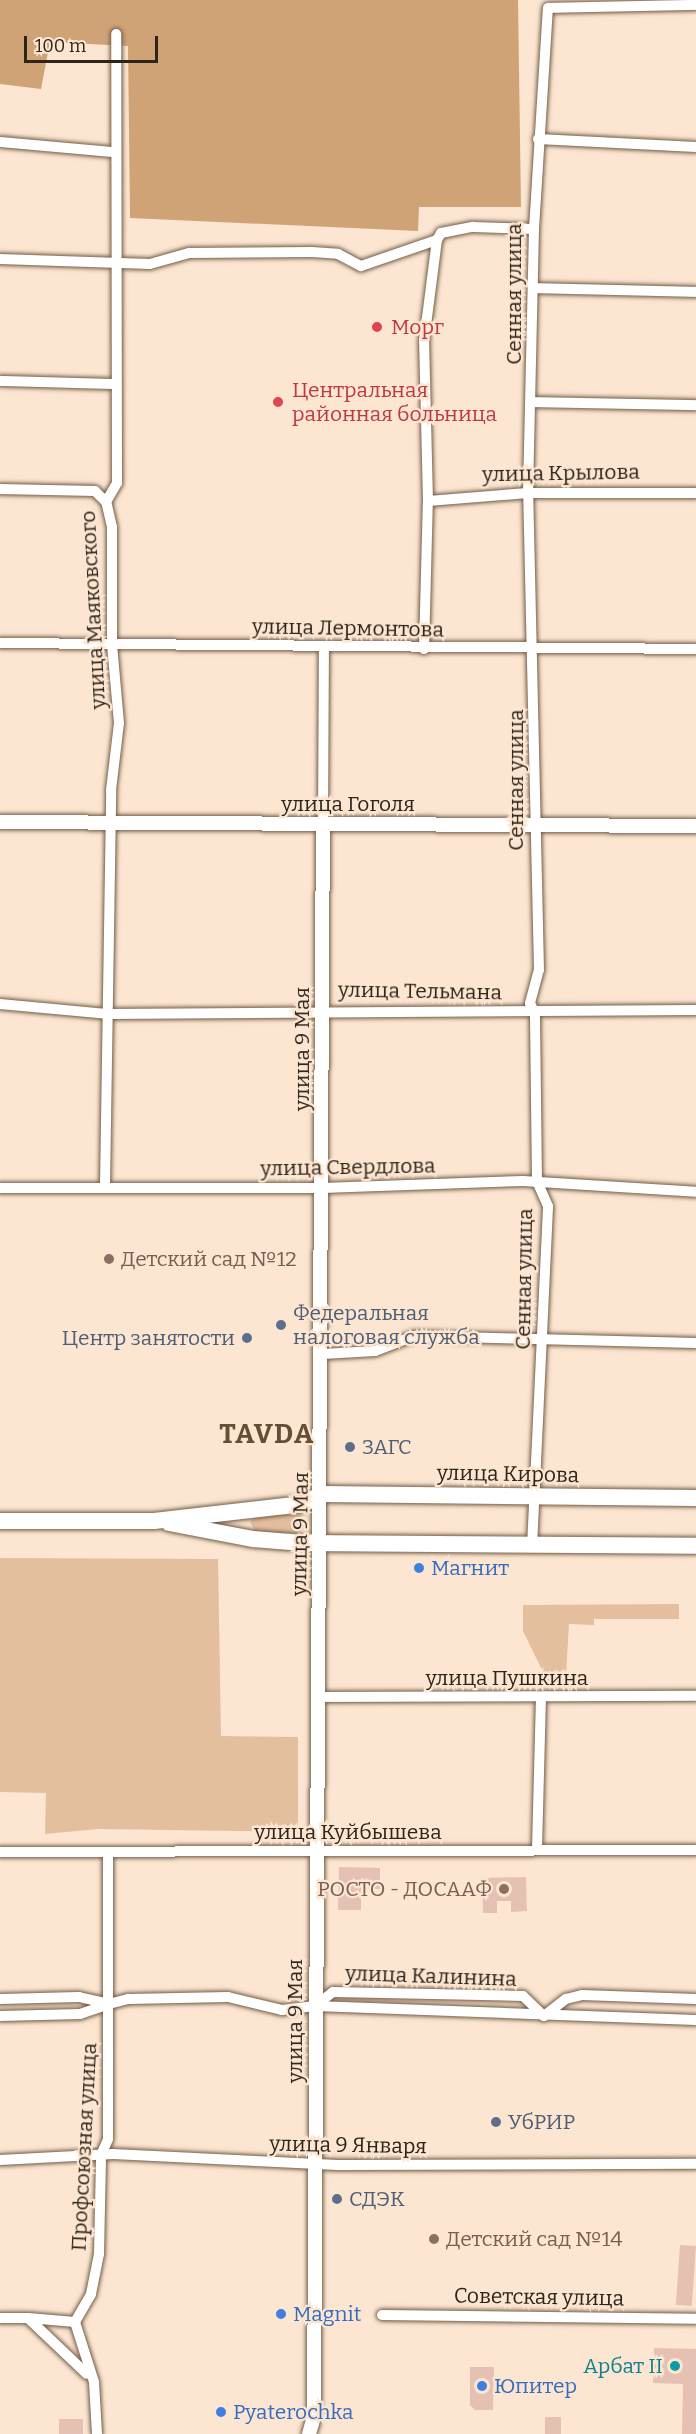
<!DOCTYPE html>
<meta charset="utf-8">
<style>
body{margin:0}
#map{position:relative;width:696px;height:2434px;overflow:hidden;background:#fce6d1;font-family:Bitter,serif}
div>[style]{position:absolute}
.green>*{inset:0;background:#e3bf9e}
.forest>*{inset:0;background:#d0a377}
.building>*{inset:0;background:#e5c1b3;transform-origin:0 0}
.roads{filter:drop-shadow(0 0 2px #745c46) drop-shadow(0 0 2px #745c46)}
.minor>*{height:10px;margin:-5px;padding:0 5px;transform-origin:5px;border-radius:5px;background:#fff}
.tertiary>*{height:14px;margin:-7px;padding:0 7px;transform-origin:7px;border-radius:7px;background:#fff}
.primary>*{height:16px;margin:-8px;padding:0 8px;transform-origin:8px;border-radius:8px;background:#fff}
.dots>*{width:16px;height:16px;translate:-50% -50%;box-sizing:border-box;border:3px solid #fce6d1;border-radius:50%}
span{translate:-50% -50%;white-space:nowrap;text-align:center;line-height:1.15;-webkit-text-stroke:4.5px #fce6d1;paint-order:stroke}
.street-label{font-size:21px;color:#2e241a}
.health-label{font-size:21px;color:#be3a42}
.left{translate:0 -50%;text-align:left}
.education-label{font-size:21px;color:#785e54}
.right{translate:-100% -50%;text-align:right}
.service-label{font-size:21px;color:#4e5e75}
.shop-label{font-size:21px;color:#366cbe}
.culture-label{font-size:21px;color:#0d838f}
.district-label{font-size:27px;color:#654e38;font-weight:700;letter-spacing:1.5px}
.scale{position:absolute;left:24px;top:36px;width:134px;height:27px;box-sizing:border-box;border:3px solid #2e241a;border-top:0;padding-left:8px;font-size:18px;line-height:21px;white-space:nowrap;color:#2e241a;-webkit-text-stroke:4px #fce6d1;paint-order:stroke}
</style>
<div id="map">
<div class="green">
<div style="clip-path:polygon(257px 1515px,301px 1515px,306px 1527px,298px 1533px,256px 1533px,250px 1522px)"></div>
<div style="clip-path:polygon(0 1558px,218px 1559px,221px 1736px,298px 1737px,298px 1832px,98px 1829px,45px 1834px,46px 1793px,0 1792px)"></div>
<div style="clip-path:polygon(679px 1604px,679px 1619px,594px 1619px,594px 1625px,569px 1624px,566px 1674px,548px 1682px,523px 1631px,523px 1605px)"></div>
</div>
<div class="forest">
<div style="clip-path:polygon(0 0,518px 0,521px 207px,419px 207px,418px 231px,130px 218px,128px 46px,50px 42px,41px 89px,0 84px)"></div>
</div>
<div class="building">
<div style="clip-path:polygon(339px 1867px,380px 1868px,380px 1889px,361px 1888px,361px 1910px,338px 1910px)"></div>
<div style="clip-path:polygon(526px 1877px,527px 1911px,511px 1912px,511px 1901px,497px 1901px,497px 1913px,483px 1913px,482px 1878px)"></div>
<div style="left:680px;top:2245px;width:16px;height:60px;rotate:4deg"></div>
<div style="clip-path:polygon(654px 2348px,696px 2349px,696px 2434px,682px 2434px,683px 2384px,653px 2383px)"></div>
<div style="clip-path:polygon(470px 2367px,494px 2367px,493px 2410px,475px 2410px,470px 2405px)"></div>
<div style="left:545px;top:2417px;width:16px;height:17px"></div>
<div style="left:59px;top:2419px;width:24px;height:15px"></div>
</div>
<div class="roads">
<div class="minor">
<div style="left:538px;top:139px;width:158px;rotate:2.9deg"></div>
<div style="left:0;top:142px;width:113px;rotate:5.1deg"></div>
<div style="left:0;top:259px;width:150px;rotate:1.9deg"></div>
<div style="left:150px;top:264px;width:41px;rotate:-15.8deg"></div>
<div style="left:189px;top:253px;width:123px;rotate:-0.5deg"></div>
<div style="left:312px;top:252px;width:26px;rotate:4deg"></div>
<div style="left:338px;top:254px;width:26px;rotate:28deg"></div>
<div style="left:361px;top:266px;width:80px;rotate:-18.9deg"></div>
<div style="left:535px;top:288px;width:161px;rotate:1.4deg"></div>
<div style="left:0;top:381px;width:116px;rotate:1.5deg"></div>
<div style="left:533px;top:402px;width:163px;rotate:1.1deg"></div>
<div style="left:0;top:489px;width:95px;rotate:1.2deg"></div>
<div style="left:95px;top:491px;width:16px;rotate:45deg"></div>
<div style="left:428px;top:501px;width:100px;rotate:-4.6deg"></div>
<div style="left:528px;top:493px;width:168px"></div>
<div style="left:0;top:643px;width:696px;rotate:0.49deg"></div>
<div style="left:424px;top:649px;width:148px;rotate:-88.5deg"></div>
<div style="left:428px;top:501px;width:160px;rotate:-91.4deg"></div>
<div style="left:424px;top:341px;width:102px;rotate:-82.7deg"></div>
<div style="left:437px;top:240px;width:8px;rotate:-60deg"></div>
<div style="left:441px;top:233px;width:33px;rotate:-11deg"></div>
<div style="left:473px;top:227px;width:61px;rotate:1.9deg"></div>
<div style="left:323px;top:826px;width:179px;rotate:-89.7deg"></div>
<div style="left:0;top:1004px;width:107px;rotate:5.3deg"></div>
<div style="left:107px;top:1014px;width:589px;rotate:-0.39deg"></div>
<div style="left:105px;top:1186px;width:396px;rotate:-89.1deg"></div>
<div style="left:111px;top:790px;width:67px;rotate:-83.2deg"></div>
<div style="left:119px;top:723px;width:79px;rotate:-95.1deg"></div>
<div style="left:112px;top:644px;width:117px;rotate:-90deg"></div>
<div style="left:112px;top:527px;width:26px;rotate:-103deg"></div>
<div style="left:106px;top:502px;width:22px;rotate:-60deg"></div>
<div style="left:117px;top:483px;width:449px;rotate:-90.1deg"></div>
<div style="left:0;top:1188px;width:322px"></div>
<div style="left:322px;top:1188px;width:201px;rotate:-2deg"></div>
<div style="left:523px;top:1181px;width:173px;rotate:3.6deg"></div>
<div style="left:323px;top:1354px;width:52px;rotate:-3.3deg"></div>
<div style="left:375px;top:1351px;width:42px;rotate:-21deg"></div>
<div style="left:414px;top:1336px;width:282px;rotate:1.4deg"></div>
<div style="left:532px;top:1547px;width:341px;rotate:-87.3deg"></div>
<div style="left:548px;top:1206px;width:27px;rotate:-114deg"></div>
<div style="left:537px;top:1181px;width:168px;rotate:-90.7deg"></div>
<div style="left:535px;top:1013px;width:11px;rotate:-117deg"></div>
<div style="left:530px;top:1003px;width:34px;rotate:-75deg"></div>
<div style="left:539px;top:970px;width:477px;rotate:-91.3deg"></div>
<div style="left:528px;top:493px;width:264px;rotate:-88.7deg"></div>
<div style="left:534px;top:229px;width:221px;rotate:-86.4deg"></div>
<div style="left:548px;top:8px;width:148px;rotate:-1.2deg"></div>
<div style="left:319px;top:1697px;width:377px;rotate:-0.2deg"></div>
<div style="left:537px;top:1849px;width:152px;rotate:-88.5deg"></div>
<div style="left:0;top:1852px;width:696px;rotate:-0.16deg"></div>
<div style="left:0;top:1999px;width:79px;rotate:-1.5deg"></div>
<div style="left:79px;top:1997px;width:31px;rotate:13deg"></div>
<div style="left:109px;top:2004px;width:20px;rotate:-15deg"></div>
<div style="left:128px;top:1999px;width:100px;rotate:-1.1deg"></div>
<div style="left:228px;top:1997px;width:56px;rotate:13.5deg"></div>
<div style="left:282px;top:2010px;width:33px;rotate:-7deg"></div>
<div style="left:315px;top:2006px;width:23px;rotate:-38deg"></div>
<div style="left:333px;top:1992px;width:190px;rotate:1.2deg"></div>
<div style="left:523px;top:1996px;width:29px;rotate:44deg"></div>
<div style="left:544px;top:2016px;width:28px;rotate:-38deg"></div>
<div style="left:566px;top:1999px;width:16px;rotate:-14deg"></div>
<div style="left:582px;top:1995px;width:114px;rotate:2deg"></div>
<div style="left:315px;top:2006px;width:381px;rotate:2.1deg"></div>
<div style="left:0;top:2016px;width:80px;rotate:-1.4deg"></div>
<div style="left:80px;top:2014px;width:31px;rotate:-19deg"></div>
<div style="left:0;top:2160px;width:113px;rotate:-3deg"></div>
<div style="left:113px;top:2154px;width:225px;rotate:2.8deg"></div>
<div style="left:338px;top:2165px;width:358px;rotate:-0.2deg"></div>
<div style="left:382px;top:2315px;width:314px;rotate:0.7deg"></div>
<div style="left:0;top:2318px;width:28px"></div>
<div style="left:75px;top:2322px;width:47px;rotate:-175.1deg"></div>
<div style="left:28px;top:2318px;width:81px;rotate:43.5deg"></div>
<div style="left:97px;top:2434px;width:52px;rotate:-93.3deg"></div>
<div style="left:94px;top:2382px;width:63px;rotate:-107.6deg"></div>
<div style="left:75px;top:2322px;width:32px;rotate:-60deg"></div>
<div style="left:91px;top:2294px;width:41px;rotate:-78.7deg"></div>
<div style="left:99px;top:2254px;width:99px;rotate:-88.8deg"></div>
<div style="left:101px;top:2155px;width:17px;rotate:-66deg"></div>
<div style="left:108px;top:2139px;width:285px;rotate:-90deg"></div>
</div>
<div class="tertiary">
<div style="left:0;top:822px;width:696px;rotate:0.33deg"></div>
<div style="left:309px;top:2434px;width:18px;rotate:-74deg"></div>
<div style="left:314px;top:2417px;width:1591px;rotate:-89.68deg"></div>
</div>
<div class="primary">
<div style="left:0;top:1521px;width:154px"></div>
<div style="left:154px;top:1521px;width:150px;rotate:-6.5deg"></div>
<div style="left:303px;top:1504px;width:21px;rotate:-28deg"></div>
<div style="left:322px;top:1494px;width:374px;rotate:0.6deg"></div>
<div style="left:169px;top:1523px;width:86px;rotate:10.8deg"></div>
<div style="left:253px;top:1539px;width:50px;rotate:4.6deg"></div>
<div style="left:303px;top:1543px;width:393px;rotate:0.4deg"></div>
</div>
</div>
<div class="dots">
<div style="left:377px;top:327px;background:#e0444e"></div>
<div style="left:278px;top:402px;background:#e0444e"></div>
<div style="left:109px;top:1259px;background:#8d6e63"></div>
<div style="left:281px;top:1325px;background:#5c6f8a"></div>
<div style="left:247px;top:1338px;background:#5c6f8a"></div>
<div style="left:350px;top:1447px;background:#5c6f8a"></div>
<div style="left:419px;top:1568px;background:#3f7fe0"></div>
<div style="left:504px;top:1889px;background:#8d6e63"></div>
<div style="left:496px;top:2122px;background:#5c6f8a"></div>
<div style="left:337px;top:2199px;background:#5c6f8a"></div>
<div style="left:434px;top:2239px;background:#8d6e63"></div>
<div style="left:281px;top:2314px;background:#3f7fe0"></div>
<div style="left:675px;top:2366px;background:#0f9aa8"></div>
<div style="left:482px;top:2386px;background:#3f7fe0"></div>
<div style="left:221px;top:2412px;background:#3f7fe0"></div>
</div>
<div class="street-label">
<span style="left:514px;top:294px;rotate:-90deg">Сенная улица</span>
<span style="left:561px;top:473px;rotate:-1deg">улица Крылова</span>
<span style="left:93px;top:610px;rotate:-93deg">улица Маяковского</span>
<span style="left:348px;top:628px;rotate:1deg">улица Лермонтова</span>
<span style="left:516px;top:780px;rotate:-90deg">Сенная улица</span>
<span style="left:348px;top:804px">улица Гоголя</span>
<span style="left:420px;top:991px;rotate:1deg">улица Тельмана</span>
<span style="left:302px;top:1049px;rotate:-90deg">улица 9 Мая</span>
<span style="left:348px;top:1167px;rotate:-1deg">улица Свердлова</span>
<span style="left:524px;top:1279px;rotate:-89deg">Сенная улица</span>
<span style="left:508px;top:1474px;rotate:1deg">улица Кирова</span>
<span style="left:300px;top:1534px;rotate:-89deg">улица 9 Мая</span>
<span style="left:507px;top:1678px">улица Пушкина</span>
<span style="left:348px;top:1832px">улица Куйбышева</span>
<span style="left:431px;top:1976px;rotate:2deg">улица Калинина</span>
<span style="left:295px;top:2021px;rotate:-90deg">улица 9 Мая</span>
<span style="left:348px;top:2145px;rotate:1deg">улица 9 Января</span>
<span style="left:84px;top:2147px;rotate:-87deg">Профсоюзная улица</span>
<span style="left:539px;top:2297px;rotate:1deg">Советская улица</span>
</div>
<div class="health-label">
<span class="left" style="left:391px;top:327px">Морг</span>
<span class="left" style="left:292px;top:402px">Центральная<br>районная больница</span>
</div>
<div class="education-label">
<span class="left" style="left:121px;top:1259px">Детский сад №12</span>
<span class="right" style="left:492px;top:1889px">РОСТО - ДОСААФ</span>
<span class="left" style="left:446px;top:2239px">Детский сад №14</span>
</div>
<div class="service-label">
<span class="left" style="left:293px;top:1325px">Федеральная<br>налоговая служба</span>
<span class="right" style="left:235px;top:1338px">Центр занятости</span>
<span class="left" style="left:362px;top:1447px">ЗАГС</span>
<span class="left" style="left:508px;top:2122px">УбРИР</span>
<span class="left" style="left:349px;top:2199px">СДЭК</span>
</div>
<div class="shop-label">
<span class="left" style="left:431px;top:1568px">Магнит</span>
<span class="left" style="left:293px;top:2314px">Magnit</span>
<span class="left" style="left:494px;top:2386px">Юпитер</span>
<span class="left" style="left:233px;top:2412px">Pyaterochka</span>
</div>
<div class="culture-label">
<span class="right" style="left:663px;top:2366px">Арбат II</span>
</div>
<div class="district-label">
<span style="left:267px;top:1435px">TAVDA</span>
</div>
<div class="scale">100 m</div>
</div>
